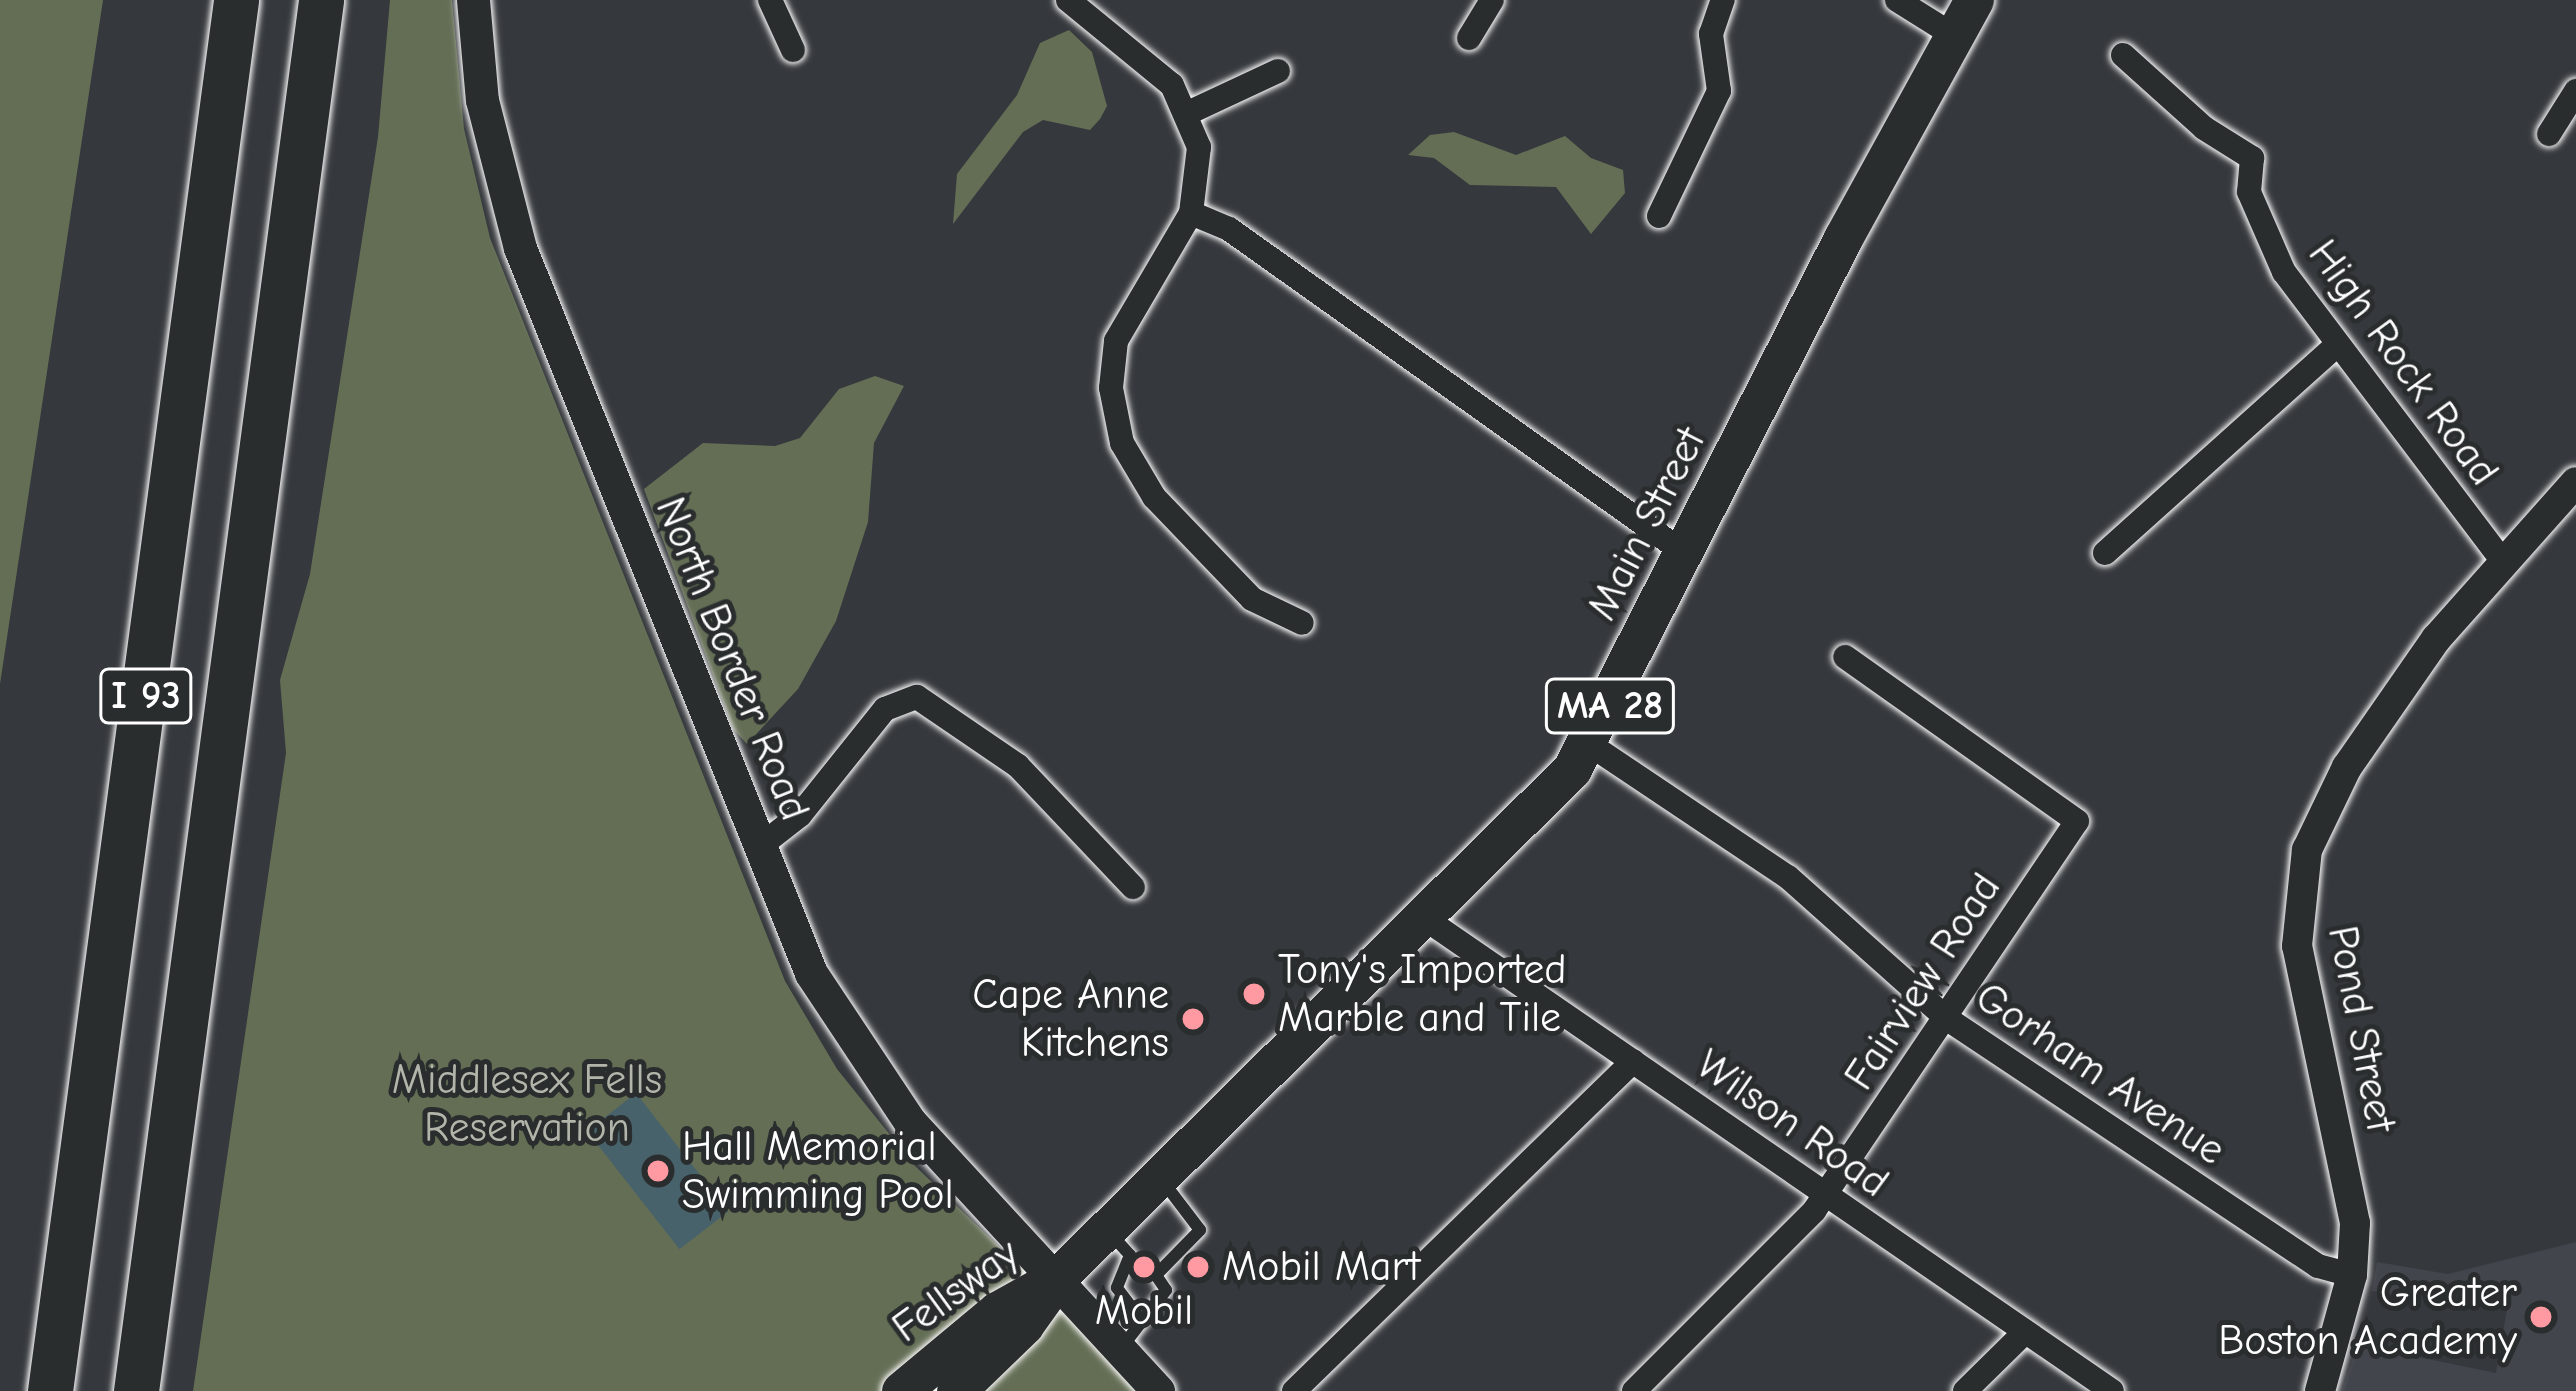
<!DOCTYPE html>
<style>
body{margin:0}
#map{position:relative;width:2576px;height:1391px;overflow:hidden;background:#35383c;font-family:"Comic Neue",sans-serif}
div>[style]{position:absolute}
.built>*{inset:0;background:#43454d}
.green>*{inset:0;background:#646e55}
.water>*{inset:0;background:#48626c;transform-origin:0 0}
.roads{filter:drop-shadow(0 0 3px #fff) drop-shadow(0 0 3px #fff)}
.service>*{height:12px;margin:-6px;padding:0 6px;transform-origin:6px;border-radius:6px;background:#2a2d2e}
.minor>*{height:24px;margin:-12px;padding:0 12px;transform-origin:12px;border-radius:12px;background:#2a2d2e}
.tertiary>*{height:30px;margin:-15px;padding:0 15px;transform-origin:15px;border-radius:15px;background:#2a2d2e}
.secondary>*{height:33px;margin:-16.5px;padding:0 16.5px;transform-origin:16.5px;border-radius:16.5px;background:#2a2d2e}
.primary>*{height:39px;margin:-19.5px;padding:0 19.5px;transform-origin:19.5px;border-radius:19.5px;background:#2a2d2e}
.motorway>*{height:45px;margin:-22.5px;padding:0 22.5px;transform-origin:22.5px;border-radius:22.5px;background:#2a2d2e}
.dots>*{width:33px;height:33px;translate:-50% -50%;box-sizing:border-box;border:6px solid #2a2d2e;border-radius:50%}
span{translate:-50% -50%;white-space:nowrap;text-align:center;line-height:1.15;-webkit-text-stroke:10px #2a2d2e;paint-order:stroke}
.shield-label span{padding:3px 9px;background:#2a2d2e;border:3px solid;border-radius:9px;-webkit-text-stroke-width:0}
.shield-label{font-size:39px;color:#fff;font-weight:700}
.street-label{font-size:42px;color:#fff}
.poi-label{font-size:42px;color:#fff}
.left{translate:0 -50%;text-align:left}
.right{translate:-100% -50%;text-align:right}
.park-label{font-size:42px;color:#b2b6aa}
</style>
<div id="map">
<div class="built">
<div style="clip-path:polygon(2576px 1242px,2576px 1391px,2342px 1391px,2360px 1337px,2375px 1348px,2496px 1373px,2512px 1281px,2409px 1297px,2372px 1291px,2377px 1262px,2448px 1274px)"></div>
</div>
<div class="green">
<div style="clip-path:polygon(0 0,103px 0,0 684px)"></div>
<div style="clip-path:polygon(390px 0,452px 0,464px 129px,490px 238px,785px 981px,837px 1069px,915px 1166px,1080px 1324px,1136px 1391px,193px 1391px,286px 753px,280px 680px,310px 574px,378px 137px)"></div>
<div style="clip-path:polygon(1069px 30px,1092px 52px,1107px 106px,1100px 119px,1090px 130px,1043px 120px,1023px 132px,953px 224px,957px 174px,1017px 95px,1040px 43px)"></div>
<div style="clip-path:polygon(1454px 132px,1516px 155px,1565px 136px,1591px 158px,1623px 170px,1625px 193px,1591px 234px,1556px 187px,1470px 185px,1434px 158px,1408px 155px,1430px 135px)"></div>
<div style="clip-path:polygon(875px 376px,904px 386px,874px 443px,868px 522px,836px 621px,798px 689px,747px 744px,733px 729px,644px 489px,703px 443px,775px 446px,800px 438px,839px 389px)"></div>
</div>
<div class="water">
<div style="left:636px;top:1093px;width:150px;height:62px;rotate:52deg"></div>
</div>
<div class="roads">
<div class="service">
<div style="left:1110px;top:1233px;width:30px;rotate:48deg"></div>
<div style="left:1130px;top:1255px;width:35px;rotate:112deg"></div>
<div style="left:1117px;top:1288px;width:41px;rotate:52.9deg"></div>
<div style="left:1122px;top:1347px;width:72px;rotate:-52.3deg"></div>
<div style="left:1166px;top:1290px;width:18px;rotate:-124deg"></div>
<div style="left:1156px;top:1275px;width:63px;rotate:-45.6deg"></div>
<div style="left:1200px;top:1230px;width:58px;rotate:-127.3deg"></div>
</div>
<div class="minor">
<div style="left:770px;top:0;width:55px;rotate:65.3deg"></div>
<div style="left:1068px;top:0;width:134px;rotate:39.3deg"></div>
<div style="left:1172px;top:85px;width:68px;rotate:66.5deg"></div>
<div style="left:1199px;top:147px;width:66px;rotate:96.9deg"></div>
<div style="left:1191px;top:213px;width:148px;rotate:120.4deg"></div>
<div style="left:1116px;top:341px;width:47px;rotate:96.1deg"></div>
<div style="left:1111px;top:388px;width:56px;rotate:78.7deg"></div>
<div style="left:1122px;top:443px;width:63px;rotate:59.3deg"></div>
<div style="left:1154px;top:497px;width:141px;rotate:46.1deg"></div>
<div style="left:1252px;top:599px;width:55px;rotate:25.6deg"></div>
<div style="left:1897px;top:0;width:66px;rotate:32deg"></div>
<div style="left:1469px;top:38px;width:44px;rotate:-58.8deg"></div>
<div style="left:2123px;top:55px;width:109px;rotate:42deg"></div>
<div style="left:2204px;top:128px;width:57px;rotate:32deg"></div>
<div style="left:2252px;top:158px;width:34px;rotate:95deg"></div>
<div style="left:2249px;top:192px;width:87px;rotate:66.4deg"></div>
<div style="left:2284px;top:272px;width:360px;rotate:52.9deg"></div>
<div style="left:1190px;top:112px;width:97px;rotate:-25deg"></div>
<div style="left:2549px;top:134px;width:51px;rotate:-57.9deg"></div>
<div style="left:1191px;top:213px;width:41px;rotate:22.8deg"></div>
<div style="left:1229px;top:229px;width:561px;rotate:35.42deg"></div>
<div style="left:1659px;top:216px;width:139px;rotate:-64.4deg"></div>
<div style="left:1719px;top:91px;width:58px;rotate:-98deg"></div>
<div style="left:1711px;top:34px;width:36px;rotate:-71deg"></div>
<div style="left:2105px;top:553px;width:310px;rotate:-41.9deg"></div>
<div style="left:1589px;top:744px;width:239px;rotate:33.8deg"></div>
<div style="left:1788px;top:877px;width:212px;rotate:41.7deg"></div>
<div style="left:1946px;top:1018px;width:447px;rotate:33.7deg"></div>
<div style="left:2318px;top:1266px;width:35px;rotate:15deg"></div>
<div style="left:759px;top:847px;width:52px;rotate:-38deg"></div>
<div style="left:800px;top:815px;width:136px;rotate:-51.3deg"></div>
<div style="left:885px;top:709px;width:34px;rotate:-21deg"></div>
<div style="left:917px;top:697px;width:122px;rotate:34.3deg"></div>
<div style="left:1018px;top:766px;width:167px;rotate:46.5deg"></div>
<div style="left:1427px;top:920px;width:831px;rotate:34.51deg"></div>
<div style="left:1294px;top:1391px;width:473px;rotate:-44.2deg"></div>
<div style="left:1634px;top:1391px;width:255px;rotate:-45deg"></div>
<div style="left:1814px;top:1211px;width:470px;rotate:-56deg"></div>
<div style="left:2077px;top:821px;width:284px;rotate:-144.7deg"></div>
<div style="left:1965px;top:1391px;width:84px;rotate:-44.5deg"></div>
</div>
<div class="tertiary">
<div style="left:2320px;top:1391px;width:120px;rotate:-74.6deg"></div>
<div style="left:2352px;top:1275px;width:52px;rotate:-86.7deg"></div>
<div style="left:2355px;top:1223px;width:283px;rotate:-101.8deg"></div>
<div style="left:2297px;top:946px;width:97px;rotate:-84.1deg"></div>
<div style="left:2307px;top:850px;width:92px;rotate:-64.3deg"></div>
<div style="left:2347px;top:767px;width:156px;rotate:-55.2deg"></div>
<div style="left:2436px;top:639px;width:210px;rotate:-48.3deg"></div>
</div>
<div class="secondary">
<div style="left:473px;top:0;width:100px;rotate:84.9deg"></div>
<div style="left:482px;top:100px;width:153px;rotate:75.6deg"></div>
<div style="left:520px;top:248px;width:781px;rotate:68.13deg"></div>
<div style="left:811px;top:973px;width:179px;rotate:56.4deg"></div>
<div style="left:910px;top:1122px;width:366px;rotate:47.3deg"></div>
</div>
<div class="primary">
<div style="left:901px;top:1391px;width:125px;rotate:-39.8deg"></div>
<div style="left:997px;top:1311px;width:60px;rotate:-29.1deg"></div>
<div style="left:956px;top:1391px;width:95px;rotate:-44.1deg"></div>
<div style="left:1024px;top:1325px;width:60px;rotate:-54.5deg"></div>
<div style="left:1059px;top:1276px;width:721px;rotate:-44.66deg"></div>
<div style="left:1572px;top:769px;width:596px;rotate:-62.96deg"></div>
<div style="left:1843px;top:238px;width:272px;rotate:-61.2deg"></div>
</div>
<div class="motorway">
<div style="left:50px;top:1391px;width:1403px;rotate:-82.38deg"></div>
<div style="left:136px;top:1391px;width:1403px;rotate:-82.42deg"></div>
</div>
</div>
<div class="dots">
<div style="left:1254px;top:994px;background:#ff9aa2"></div>
<div style="left:1193px;top:1019px;background:#ff9aa2"></div>
<div style="left:658px;top:1171px;background:#ff9aa2"></div>
<div style="left:1144px;top:1267px;background:#ff9aa2"></div>
<div style="left:1198px;top:1267px;background:#ff9aa2"></div>
<div style="left:2541px;top:1317px;background:#ff9aa2"></div>
</div>
<div class="shield-label">
<span style="left:146px;top:696px">I 93</span>
<span style="left:1610px;top:706px">MA 28</span>
</div>
<div class="street-label">
<span style="left:2403px;top:363px;rotate:54deg">High Rock Road</span>
<span style="left:1647px;top:524px;rotate:-63deg">Main Street</span>
<span style="left:732px;top:659px;rotate:68deg">North Border Road</span>
<span style="left:1923px;top:982px;rotate:-57deg">Fairview Road</span>
<span style="left:2361px;top:1029px;rotate:79deg">Pond Street</span>
<span style="left:2100px;top:1074px;rotate:34deg">Gorham Avenue</span>
<span style="left:1792px;top:1124px;rotate:35deg">Wilson Road</span>
<span style="left:956px;top:1291px;rotate:-36deg">Fellsway</span>
</div>
<div class="poi-label">
<span class="left" style="left:1278px;top:994px">Tony's Imported<br>Marble and Tile</span>
<span class="right" style="left:1169px;top:1019px">Cape Anne<br>Kitchens</span>
<span class="left" style="left:682px;top:1171px">Hall Memorial<br>Swimming Pool</span>
<span class="left" style="left:1222px;top:1267px">Mobil Mart</span>
<span class="right" style="left:2517px;top:1317px">Greater<br>Boston Academy</span>
<span style="left:1144px;top:1311px">Mobil</span>
</div>
<div class="park-label">
<span style="left:527px;top:1104px">Middlesex Fells<br>Reservation</span>
</div>
</div>
